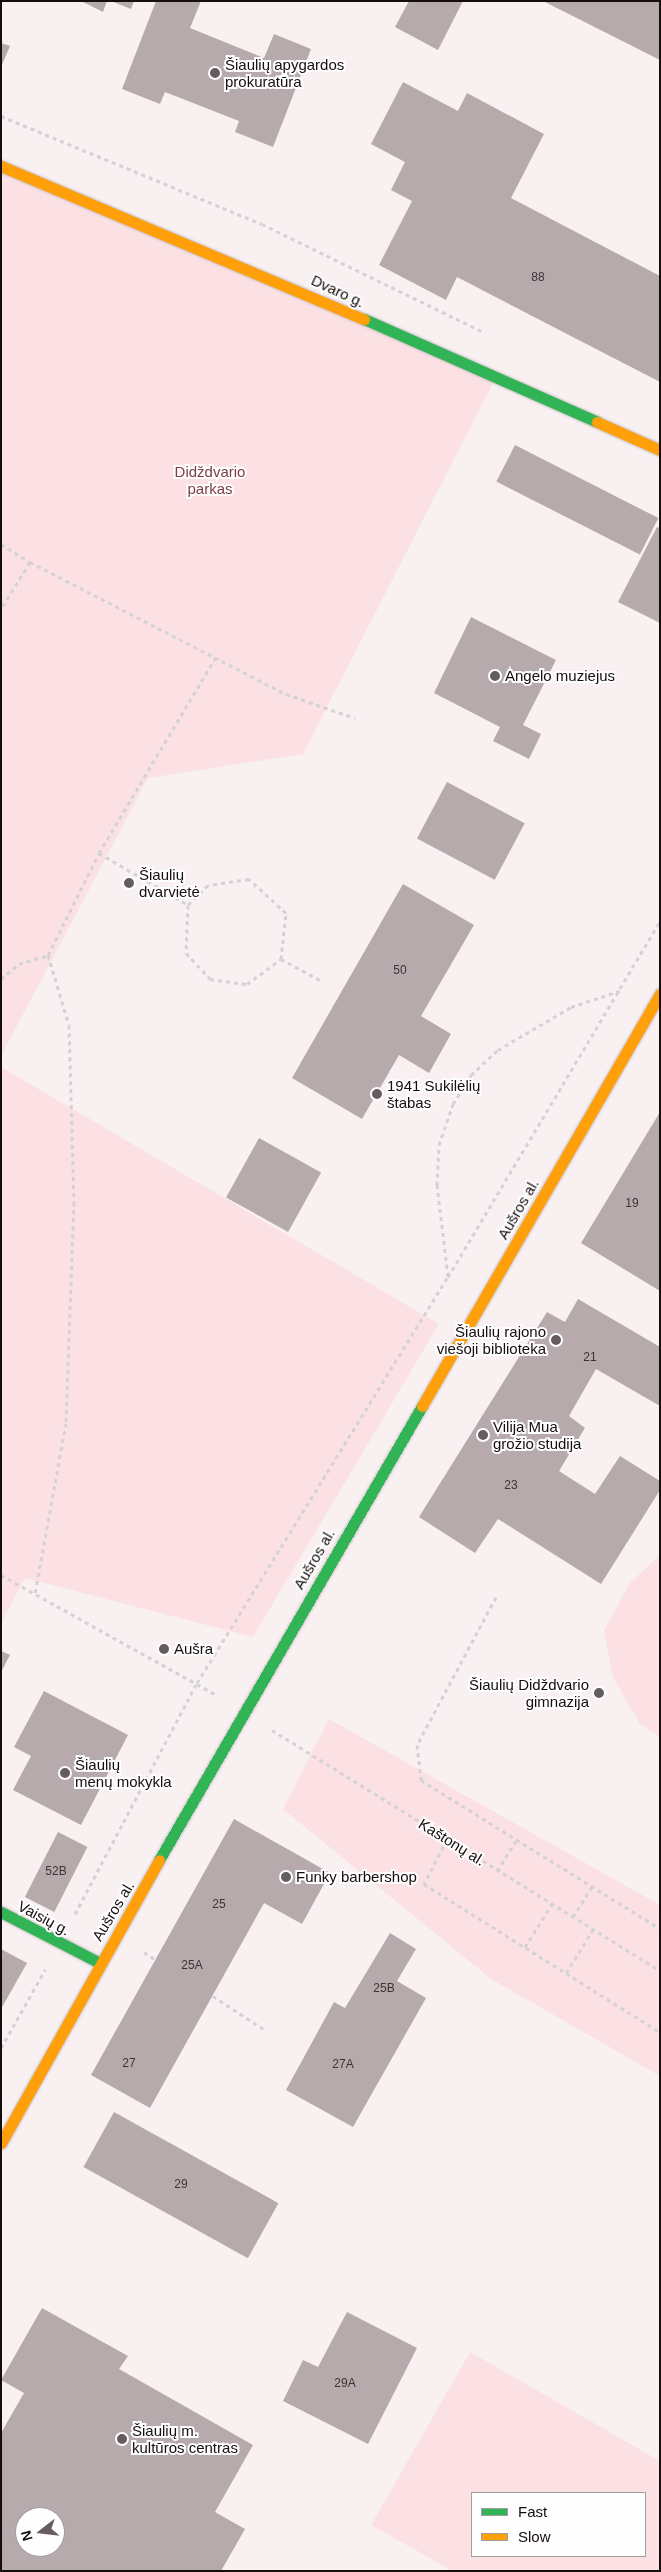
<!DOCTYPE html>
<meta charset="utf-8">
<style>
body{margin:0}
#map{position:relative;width:661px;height:2572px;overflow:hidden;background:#f8f0f1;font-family:Helvetica,sans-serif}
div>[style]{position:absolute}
.green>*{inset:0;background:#fbe1e4}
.building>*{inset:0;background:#b7aaac;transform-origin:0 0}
.path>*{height:3px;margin-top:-1.5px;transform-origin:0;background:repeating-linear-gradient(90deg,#d4d2d2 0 4px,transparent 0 8px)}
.roads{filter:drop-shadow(0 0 1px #c5bcbe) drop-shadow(0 0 1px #c5bcbe)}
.fast>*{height:11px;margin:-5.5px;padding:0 5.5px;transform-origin:5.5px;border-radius:5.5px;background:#30b455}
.slow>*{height:11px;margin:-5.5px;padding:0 5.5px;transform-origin:5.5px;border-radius:5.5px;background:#ff9f0a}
.dots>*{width:14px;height:14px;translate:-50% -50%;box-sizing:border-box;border:2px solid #fefefe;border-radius:50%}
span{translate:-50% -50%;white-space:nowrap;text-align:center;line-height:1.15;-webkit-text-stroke:4px #fefefe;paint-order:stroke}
.number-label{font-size:12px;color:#3e3436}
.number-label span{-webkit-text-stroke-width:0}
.poi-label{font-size:15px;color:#150d0e}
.left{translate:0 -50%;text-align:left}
.right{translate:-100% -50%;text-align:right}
.street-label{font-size:15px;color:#150d0e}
.park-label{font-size:15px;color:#7d3d4a}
.frame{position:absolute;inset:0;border:2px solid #150d0e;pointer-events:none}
.legend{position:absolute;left:471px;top:2492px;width:175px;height:65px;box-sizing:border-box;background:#fefefe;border:1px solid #a19e9e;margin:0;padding:6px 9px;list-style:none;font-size:15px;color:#150d0e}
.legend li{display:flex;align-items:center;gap:10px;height:25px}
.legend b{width:25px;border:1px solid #a19e9e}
.north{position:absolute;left:15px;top:2507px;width:50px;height:50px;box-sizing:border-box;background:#fefefe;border:1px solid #a19e9e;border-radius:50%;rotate:254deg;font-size:14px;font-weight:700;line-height:20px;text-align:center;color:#150d0e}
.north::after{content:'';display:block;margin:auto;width:18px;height:22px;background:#645c5d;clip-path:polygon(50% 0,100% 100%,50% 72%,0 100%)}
</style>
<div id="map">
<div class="green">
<div style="clip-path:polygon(1px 166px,496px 377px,303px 754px,148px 778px,1px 1056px)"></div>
<div style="clip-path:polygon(1px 1067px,439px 1324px,253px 1637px,25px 1578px,1px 1623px)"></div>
<div style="clip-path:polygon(660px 1555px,660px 1737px,640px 1724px,613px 1677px,604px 1630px,630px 1583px)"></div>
<div style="clip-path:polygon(329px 1719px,660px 1905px,660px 2076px,491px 1979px,283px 1809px)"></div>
<div style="clip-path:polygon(evenodd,470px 2352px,660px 2461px,660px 2571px,453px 2571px,371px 2525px,470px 2352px,645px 2493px,645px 2556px,472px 2556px,472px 2493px,645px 2493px)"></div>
</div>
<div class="building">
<div style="clip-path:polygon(81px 1px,107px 1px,103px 12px)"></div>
<div style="clip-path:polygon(111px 1px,134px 1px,131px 9px)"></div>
<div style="clip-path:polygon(156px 1px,201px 1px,190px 28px,264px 58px,274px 34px,311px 49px,273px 147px,235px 132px,239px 121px,165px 92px,160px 104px,122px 89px)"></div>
<div style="clip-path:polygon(409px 1px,463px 1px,438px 50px,395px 27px)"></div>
<div style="clip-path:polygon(543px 1px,660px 2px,660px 60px)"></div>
<div style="clip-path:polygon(1px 43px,10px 46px,1px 67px)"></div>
<div style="clip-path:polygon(403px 82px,458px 111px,467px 93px,544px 134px,511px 198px,660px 276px,660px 382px,457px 277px,446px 300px,379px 265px,412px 201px,391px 190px,405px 162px,371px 144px)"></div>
<div style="left:515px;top:445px;width:161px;height:41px;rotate:27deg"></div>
<div style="clip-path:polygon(657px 527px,660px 528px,660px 623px,618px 602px)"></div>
<div style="clip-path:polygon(471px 617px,556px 660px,523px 725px,541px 734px,529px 759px,493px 741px,500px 727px,434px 693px)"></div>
<div style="left:447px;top:782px;width:88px;height:64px;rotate:28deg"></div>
<div style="clip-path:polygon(403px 884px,474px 925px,421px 1016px,451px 1034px,429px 1073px,399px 1055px,362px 1119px,292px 1078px)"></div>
<div style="clip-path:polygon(660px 1112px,660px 1291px,581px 1243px)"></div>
<div style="left:259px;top:1138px;width:71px;height:68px;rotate:29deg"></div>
<div style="clip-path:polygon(578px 1299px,660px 1347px,660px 1406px,596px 1369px,569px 1416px,585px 1428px,559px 1471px,595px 1494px,620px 1456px,660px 1481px,660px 1490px,601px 1584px,498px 1519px,475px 1553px,419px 1517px,547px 1312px,565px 1322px)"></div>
<div style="clip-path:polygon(1px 1651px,10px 1655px,1px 1672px)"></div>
<div style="clip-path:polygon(44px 1691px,128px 1735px,81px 1825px,13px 1790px,31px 1756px,14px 1747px)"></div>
<div style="clip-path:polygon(234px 1819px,330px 1873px,302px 1924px,264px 1903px,150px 2108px,91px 2075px)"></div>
<div style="left:58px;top:1832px;width:33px;height:73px;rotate:27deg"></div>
<div style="clip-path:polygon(390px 1933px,416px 1949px,397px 1981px,426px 1998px,353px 2127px,286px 2090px,334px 2002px,345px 2008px)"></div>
<div style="clip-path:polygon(1px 1949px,27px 1963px,1px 2009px)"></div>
<div style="left:114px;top:2112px;width:188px;height:63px;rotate:29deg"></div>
<div style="clip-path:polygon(evenodd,42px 2308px,128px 2356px,119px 2369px,253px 2445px,215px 2512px,245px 2529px,221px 2571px,1px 2571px,1px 2433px,24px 2393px,1px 2380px,42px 2308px,25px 2517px,55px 2517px,55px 2547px,25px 2547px,25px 2517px)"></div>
<div style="clip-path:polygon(347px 2312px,417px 2348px,368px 2444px,283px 2401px,303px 2360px,318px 2367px)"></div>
</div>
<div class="path">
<div style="left:1px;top:116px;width:282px;rotate:22.5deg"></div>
<div style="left:262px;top:224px;width:246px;rotate:26deg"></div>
<div style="left:1px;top:544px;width:34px;rotate:32deg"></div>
<div style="left:30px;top:562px;width:55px;rotate:121.7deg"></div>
<div style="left:30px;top:562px;width:288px;rotate:27.3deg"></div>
<div style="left:286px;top:694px;width:73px;rotate:19.2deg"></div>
<div style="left:99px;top:853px;width:103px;rotate:30.3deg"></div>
<div style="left:188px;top:905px;width:48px;rotate:92.4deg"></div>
<div style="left:186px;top:953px;width:35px;rotate:47deg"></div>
<div style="left:210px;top:979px;width:37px;rotate:8deg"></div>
<div style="left:247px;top:984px;width:42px;rotate:-36.3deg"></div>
<div style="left:281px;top:959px;width:46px;rotate:-83.8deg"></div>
<div style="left:286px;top:913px;width:50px;rotate:-137.4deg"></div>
<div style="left:249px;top:879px;width:41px;rotate:171.7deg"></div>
<div style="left:208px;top:885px;width:28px;rotate:135deg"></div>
<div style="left:48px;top:955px;width:114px;rotate:-63.4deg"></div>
<div style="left:99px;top:853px;width:228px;rotate:-59.2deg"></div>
<div style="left:281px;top:959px;width:44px;rotate:28.3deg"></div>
<div style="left:1px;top:979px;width:23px;rotate:-40deg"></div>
<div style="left:19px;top:964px;width:30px;rotate:-17deg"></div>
<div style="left:48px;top:955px;width:73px;rotate:73.3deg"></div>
<div style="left:69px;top:1025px;width:177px;rotate:88.4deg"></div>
<div style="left:74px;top:1202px;width:221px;rotate:92.1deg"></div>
<div style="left:66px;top:1423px;width:173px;rotate:100.3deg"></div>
<div style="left:448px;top:1276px;width:92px;rotate:-96.9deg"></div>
<div style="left:437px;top:1185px;width:40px;rotate:-87.1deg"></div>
<div style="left:439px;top:1145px;width:43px;rotate:-71.1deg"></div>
<div style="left:453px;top:1104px;width:34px;rotate:-58deg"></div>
<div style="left:471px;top:1075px;width:37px;rotate:-43deg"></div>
<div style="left:498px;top:1050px;width:85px;rotate:-30.5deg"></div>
<div style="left:571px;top:1007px;width:51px;rotate:-18.4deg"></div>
<div style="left:1px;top:1575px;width:248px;rotate:29.1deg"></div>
<div style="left:496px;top:1597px;width:168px;rotate:118.1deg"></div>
<div style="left:417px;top:1745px;width:35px;rotate:83deg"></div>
<div style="left:421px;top:1780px;width:282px;rotate:31.9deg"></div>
<div style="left:272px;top:1730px;width:457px;rotate:31.8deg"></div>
<div style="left:447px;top:1839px;width:51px;rotate:117.1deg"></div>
<div style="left:424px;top:1884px;width:279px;rotate:32.1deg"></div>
<div style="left:497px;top:1871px;width:36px;rotate:-58deg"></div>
<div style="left:75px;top:1914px;width:261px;rotate:-62.2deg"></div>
<div style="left:197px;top:1683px;width:477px;rotate:-58.3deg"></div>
<div style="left:448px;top:1277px;width:413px;rotate:-59.2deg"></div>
<div style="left:573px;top:1917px;width:36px;rotate:-58deg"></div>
<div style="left:525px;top:1947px;width:51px;rotate:-57.9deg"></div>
<div style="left:144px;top:1952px;width:14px;rotate:34deg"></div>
<div style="left:566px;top:1973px;width:51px;rotate:-57.9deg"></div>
<div style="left:213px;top:1996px;width:62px;rotate:33.2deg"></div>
<div style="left:1px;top:2048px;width:90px;rotate:-60.6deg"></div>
</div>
<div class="roads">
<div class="fast">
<div style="left:364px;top:319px;width:255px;rotate:23.8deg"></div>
<div style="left:159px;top:1860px;width:525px;rotate:-59.92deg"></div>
<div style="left:1px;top:1912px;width:111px;rotate:27.3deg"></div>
</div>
<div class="slow">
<div style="left:1px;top:166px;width:394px;rotate:22.9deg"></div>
<div style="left:597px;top:422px;width:69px;rotate:24deg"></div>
<div style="left:422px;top:1406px;width:476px;rotate:-60deg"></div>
<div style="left:1px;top:2143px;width:324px;rotate:-60.8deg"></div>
</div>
</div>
<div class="dots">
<div style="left:215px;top:73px;background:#645c5d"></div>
<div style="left:495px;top:676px;background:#645c5d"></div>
<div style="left:129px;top:883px;background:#645c5d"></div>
<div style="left:377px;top:1094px;background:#645c5d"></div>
<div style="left:556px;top:1340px;background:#645c5d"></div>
<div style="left:483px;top:1435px;background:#645c5d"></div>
<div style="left:164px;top:1649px;background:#645c5d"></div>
<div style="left:599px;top:1693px;background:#645c5d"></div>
<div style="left:65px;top:1773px;background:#645c5d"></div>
<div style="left:286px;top:1877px;background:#645c5d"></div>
<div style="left:122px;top:2439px;background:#645c5d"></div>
</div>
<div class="number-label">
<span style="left:538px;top:278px">88</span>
<span style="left:400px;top:971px">50</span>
<span style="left:632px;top:1204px">19</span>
<span style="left:590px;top:1358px">21</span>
<span style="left:511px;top:1486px">23</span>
<span style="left:56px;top:1872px">52B</span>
<span style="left:219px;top:1905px">25</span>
<span style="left:192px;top:1966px">25A</span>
<span style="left:384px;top:1989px">25B</span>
<span style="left:129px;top:2064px">27</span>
<span style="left:343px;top:2065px">27A</span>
<span style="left:181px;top:2185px">29</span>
<span style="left:345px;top:2384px">29A</span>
</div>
<div class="poi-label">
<span class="left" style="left:225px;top:73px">Šiaulių apygardos<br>prokuratūra</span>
<span class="left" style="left:505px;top:676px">Angelo muziejus</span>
<span class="left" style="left:139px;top:883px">Šiaulių<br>dvarvietė</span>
<span class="left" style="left:387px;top:1094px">1941 Sukilėlių<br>štabas</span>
<span class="right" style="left:546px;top:1340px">Šiaulių rajono<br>viešoji biblioteka</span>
<span class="left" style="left:493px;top:1435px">Vilija Mua<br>grožio studija</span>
<span class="left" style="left:174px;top:1649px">Aušra</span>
<span class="right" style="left:589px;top:1693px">Šiaulių Didždvario<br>gimnazija</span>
<span class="left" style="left:75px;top:1773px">Šiaulių<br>menų mokykla</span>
<span class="left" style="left:296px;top:1877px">Funky barbershop</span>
<span class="left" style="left:132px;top:2439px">Šiaulių m.<br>kultūros centras</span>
</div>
<div class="street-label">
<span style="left:338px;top:291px;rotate:25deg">Dvaro g.</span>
<span style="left:518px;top:1209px;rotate:-60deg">Aušros al.</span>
<span style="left:314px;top:1559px;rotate:-60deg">Aušros al.</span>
<span style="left:452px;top:1842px;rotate:32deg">Kaštonų al.</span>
<span style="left:113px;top:1911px;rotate:-59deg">Aušros al.</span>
<span style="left:44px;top:1918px;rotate:28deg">Vaisių g.</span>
</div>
<div class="park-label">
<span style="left:210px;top:480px">Didždvario<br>parkas</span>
</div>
<div class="frame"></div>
<ul class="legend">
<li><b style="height:6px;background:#30b455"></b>Fast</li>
<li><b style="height:6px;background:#ff9f0a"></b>Slow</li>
</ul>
<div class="north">N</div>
</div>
